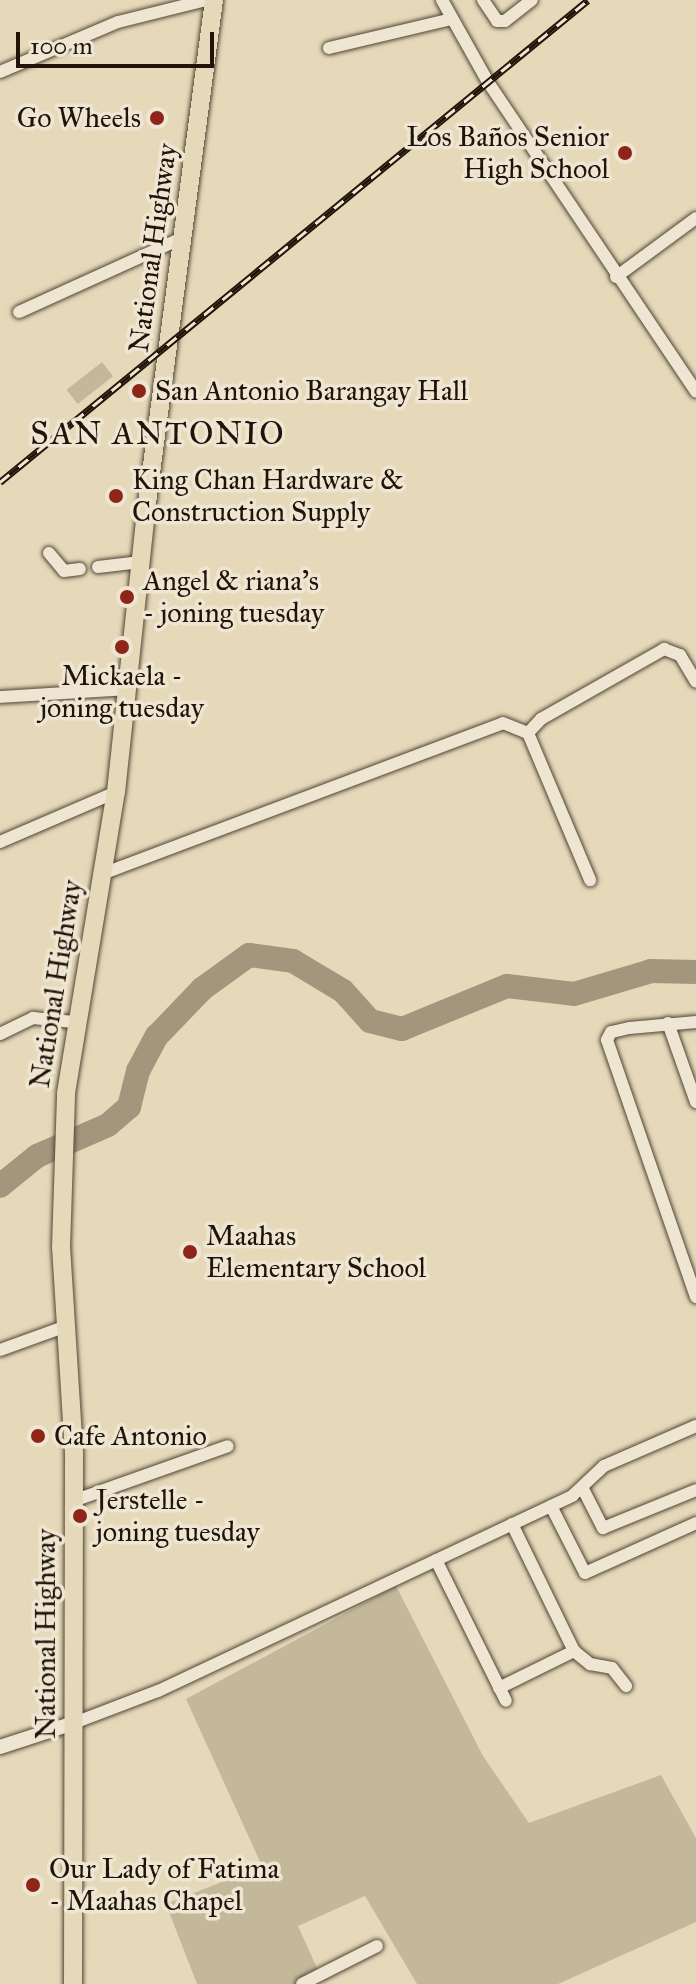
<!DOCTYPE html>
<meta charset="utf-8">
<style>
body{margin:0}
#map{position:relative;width:696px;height:1984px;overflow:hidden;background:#e5d9b9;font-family:"IM FELL Great Primer",serif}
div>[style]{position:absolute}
.green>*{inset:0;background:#c4b89b;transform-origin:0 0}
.river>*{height:24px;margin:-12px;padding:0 12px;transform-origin:12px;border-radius:12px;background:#a2967d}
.roads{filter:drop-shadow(0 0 2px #514535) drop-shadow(0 0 2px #514535)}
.minor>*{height:12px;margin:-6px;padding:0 6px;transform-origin:6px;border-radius:6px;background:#eee6d2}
.tertiary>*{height:14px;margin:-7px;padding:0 7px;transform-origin:7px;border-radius:7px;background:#eee6d2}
.primary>*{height:18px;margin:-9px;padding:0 9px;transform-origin:9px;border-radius:9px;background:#e5d9b9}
.rail>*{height:7px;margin-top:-3.5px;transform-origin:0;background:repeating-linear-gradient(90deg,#eee6d2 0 12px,#201409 0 24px);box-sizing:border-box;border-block:2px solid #201409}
.dots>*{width:22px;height:22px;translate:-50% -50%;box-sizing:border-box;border:4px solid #eee6d2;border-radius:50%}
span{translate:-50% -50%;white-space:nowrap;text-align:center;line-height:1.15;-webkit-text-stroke:7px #eee6d2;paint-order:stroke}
.poi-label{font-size:28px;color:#201409}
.right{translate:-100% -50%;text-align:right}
.left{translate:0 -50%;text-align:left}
.street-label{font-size:28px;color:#201409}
.quarter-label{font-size:32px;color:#201409;letter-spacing:2px}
.scale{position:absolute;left:16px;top:32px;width:198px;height:36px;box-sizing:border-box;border:4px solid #201409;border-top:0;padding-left:10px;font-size:24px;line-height:28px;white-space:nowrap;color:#201409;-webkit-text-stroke:6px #eee6d2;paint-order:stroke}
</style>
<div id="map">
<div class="green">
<div style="left:102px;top:362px;width:18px;height:45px;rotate:52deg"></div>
<div style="clip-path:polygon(396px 1586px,483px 1756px,529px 1823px,661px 1775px,696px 1838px,696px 1922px,558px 1984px,417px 1984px,365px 1896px,298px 1926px,321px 1977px,307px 1984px,197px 1984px,166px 1904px,262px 1866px,186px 1699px)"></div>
</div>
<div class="river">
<div style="left:0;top:1186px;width:48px;rotate:-39deg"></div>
<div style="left:37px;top:1156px;width:77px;rotate:-23.6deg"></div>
<div style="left:108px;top:1125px;width:28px;rotate:-41deg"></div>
<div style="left:129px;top:1107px;width:37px;rotate:-76deg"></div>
<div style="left:138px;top:1071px;width:40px;rotate:-62deg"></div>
<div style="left:157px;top:1036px;width:65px;rotate:-46.2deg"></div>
<div style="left:202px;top:989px;width:58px;rotate:-35.9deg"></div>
<div style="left:249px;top:955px;width:44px;rotate:7.8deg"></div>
<div style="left:293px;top:961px;width:58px;rotate:31deg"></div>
<div style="left:343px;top:991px;width:40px;rotate:48deg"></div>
<div style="left:370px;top:1021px;width:33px;rotate:14deg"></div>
<div style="left:402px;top:1029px;width:113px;rotate:-22.3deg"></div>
<div style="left:507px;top:986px;width:67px;rotate:6.8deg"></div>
<div style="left:574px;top:994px;width:80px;rotate:-16.6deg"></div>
<div style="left:651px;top:971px;width:45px;rotate:1.3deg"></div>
</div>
<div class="roads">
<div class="minor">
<div style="left:442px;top:0;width:94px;rotate:60.7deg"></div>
<div style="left:488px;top:82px;width:373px;rotate:56.1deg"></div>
<div style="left:483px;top:0;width:25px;rotate:56deg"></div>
<div style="left:497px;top:21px;width:8px"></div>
<div style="left:505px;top:21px;width:34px;rotate:-38deg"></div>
<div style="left:329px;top:48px;width:126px;rotate:-13.3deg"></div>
<div style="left:0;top:72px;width:128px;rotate:-23deg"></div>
<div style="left:118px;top:22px;width:91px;rotate:-14deg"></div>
<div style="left:616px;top:277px;width:99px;rotate:-36.4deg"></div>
<div style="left:19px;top:312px;width:181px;rotate:-24.4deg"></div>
<div style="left:49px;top:553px;width:23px;rotate:50deg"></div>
<div style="left:64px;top:571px;width:16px;rotate:-7deg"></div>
<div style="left:98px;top:567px;width:43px;rotate:-6.6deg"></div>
<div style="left:0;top:697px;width:127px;rotate:-3.6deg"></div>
<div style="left:528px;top:733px;width:160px;rotate:67.1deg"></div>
<div style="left:0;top:842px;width:126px;rotate:-23.3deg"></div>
<div style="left:102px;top:874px;width:428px;rotate:-20.6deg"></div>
<div style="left:503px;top:723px;width:27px;rotate:22deg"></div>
<div style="left:528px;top:733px;width:19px;rotate:-47deg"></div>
<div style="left:541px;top:719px;width:142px;rotate:-29.6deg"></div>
<div style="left:664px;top:649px;width:17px;rotate:21deg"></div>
<div style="left:680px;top:655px;width:31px;rotate:59deg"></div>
<div style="left:696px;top:1022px;width:67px;rotate:174.9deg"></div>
<div style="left:629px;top:1028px;width:18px;rotate:167deg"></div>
<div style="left:611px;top:1032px;width:9px;rotate:117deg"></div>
<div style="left:607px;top:1040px;width:272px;rotate:70.9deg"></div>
<div style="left:668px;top:1023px;width:84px;rotate:70.5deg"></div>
<div style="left:0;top:1034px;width:37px;rotate:-26deg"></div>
<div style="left:33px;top:1018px;width:41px;rotate:5.6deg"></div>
<div style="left:0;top:1350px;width:68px;rotate:-19.8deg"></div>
<div style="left:583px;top:1489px;width:44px;rotate:62.9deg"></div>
<div style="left:603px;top:1528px;width:100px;rotate:-22.2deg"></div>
<div style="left:73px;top:1501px;width:164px;rotate:-19.5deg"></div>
<div style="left:551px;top:1506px;width:75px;rotate:63.1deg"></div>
<div style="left:585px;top:1573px;width:122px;rotate:-24.2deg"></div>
<div style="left:512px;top:1524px;width:141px;rotate:64deg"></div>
<div style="left:574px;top:1651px;width:21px;rotate:39deg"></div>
<div style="left:590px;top:1664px;width:22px;rotate:10deg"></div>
<div style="left:612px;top:1668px;width:23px;rotate:52deg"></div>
<div style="left:436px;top:1560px;width:157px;rotate:63.6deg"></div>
<div style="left:499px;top:1688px;width:84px;rotate:-26.3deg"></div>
<div style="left:74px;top:1723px;width:90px;rotate:-20.9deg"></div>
<div style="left:158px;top:1691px;width:458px;rotate:-25.2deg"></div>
<div style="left:572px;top:1496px;width:44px;rotate:-43.2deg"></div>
<div style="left:604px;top:1466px;width:100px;rotate:-23.5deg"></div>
<div style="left:302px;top:1984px;width:84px;rotate:-26.9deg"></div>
</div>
<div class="tertiary">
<div style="left:0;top:1747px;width:78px;rotate:-18deg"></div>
</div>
<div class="primary">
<div style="left:73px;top:1984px;width:531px;rotate:-89.89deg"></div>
<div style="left:74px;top:1453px;width:206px;rotate:-93.6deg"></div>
<div style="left:61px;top:1247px;width:154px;rotate:-88.1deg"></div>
<div style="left:66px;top:1093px;width:305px;rotate:-80.6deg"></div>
<div style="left:116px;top:792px;width:291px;rotate:-83.9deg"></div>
<div style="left:147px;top:503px;width:507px;rotate:-82.41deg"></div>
</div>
</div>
<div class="rail">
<div style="left:0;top:482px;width:760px;rotate:-39.34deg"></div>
</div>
<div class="dots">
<div style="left:157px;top:118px;background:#8f2418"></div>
<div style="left:625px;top:153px;background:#8f2418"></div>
<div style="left:139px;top:391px;background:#8f2418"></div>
<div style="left:116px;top:496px;background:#8f2418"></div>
<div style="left:127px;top:597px;background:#8f2418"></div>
<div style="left:122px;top:647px;background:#8f2418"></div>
<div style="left:190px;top:1252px;background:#8f2418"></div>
<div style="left:38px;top:1436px;background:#8f2418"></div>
<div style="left:80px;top:1516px;background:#8f2418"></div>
<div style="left:33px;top:1885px;background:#8f2418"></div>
</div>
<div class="poi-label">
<span class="right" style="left:141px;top:118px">Go Wheels</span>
<span class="right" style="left:609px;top:153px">Los Baños Senior<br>High School</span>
<span class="left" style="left:155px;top:391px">San Antonio Barangay Hall</span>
<span class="left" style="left:132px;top:496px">King Chan Hardware &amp;<br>Construction Supply</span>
<span class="left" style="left:143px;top:597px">Angel &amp; riana's<br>- joning tuesday</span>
<span style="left:122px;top:692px">Mickaela -<br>joning tuesday</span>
<span class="left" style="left:206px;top:1252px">Maahas<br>Elementary School</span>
<span class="left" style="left:54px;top:1436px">Cafe Antonio</span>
<span class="left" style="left:96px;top:1516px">Jerstelle -<br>joning tuesday</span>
<span class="left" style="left:49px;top:1885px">Our Lady of Fatima<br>- Maahas Chapel</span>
</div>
<div class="street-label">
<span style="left:153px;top:248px;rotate:-82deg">National Highway</span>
<span style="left:56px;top:984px;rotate:-81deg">National Highway</span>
<span style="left:46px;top:1634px;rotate:-90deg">National Highway</span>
</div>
<div class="quarter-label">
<span style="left:158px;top:434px">SAN ANTONIO</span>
</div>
<div class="scale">100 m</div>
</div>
